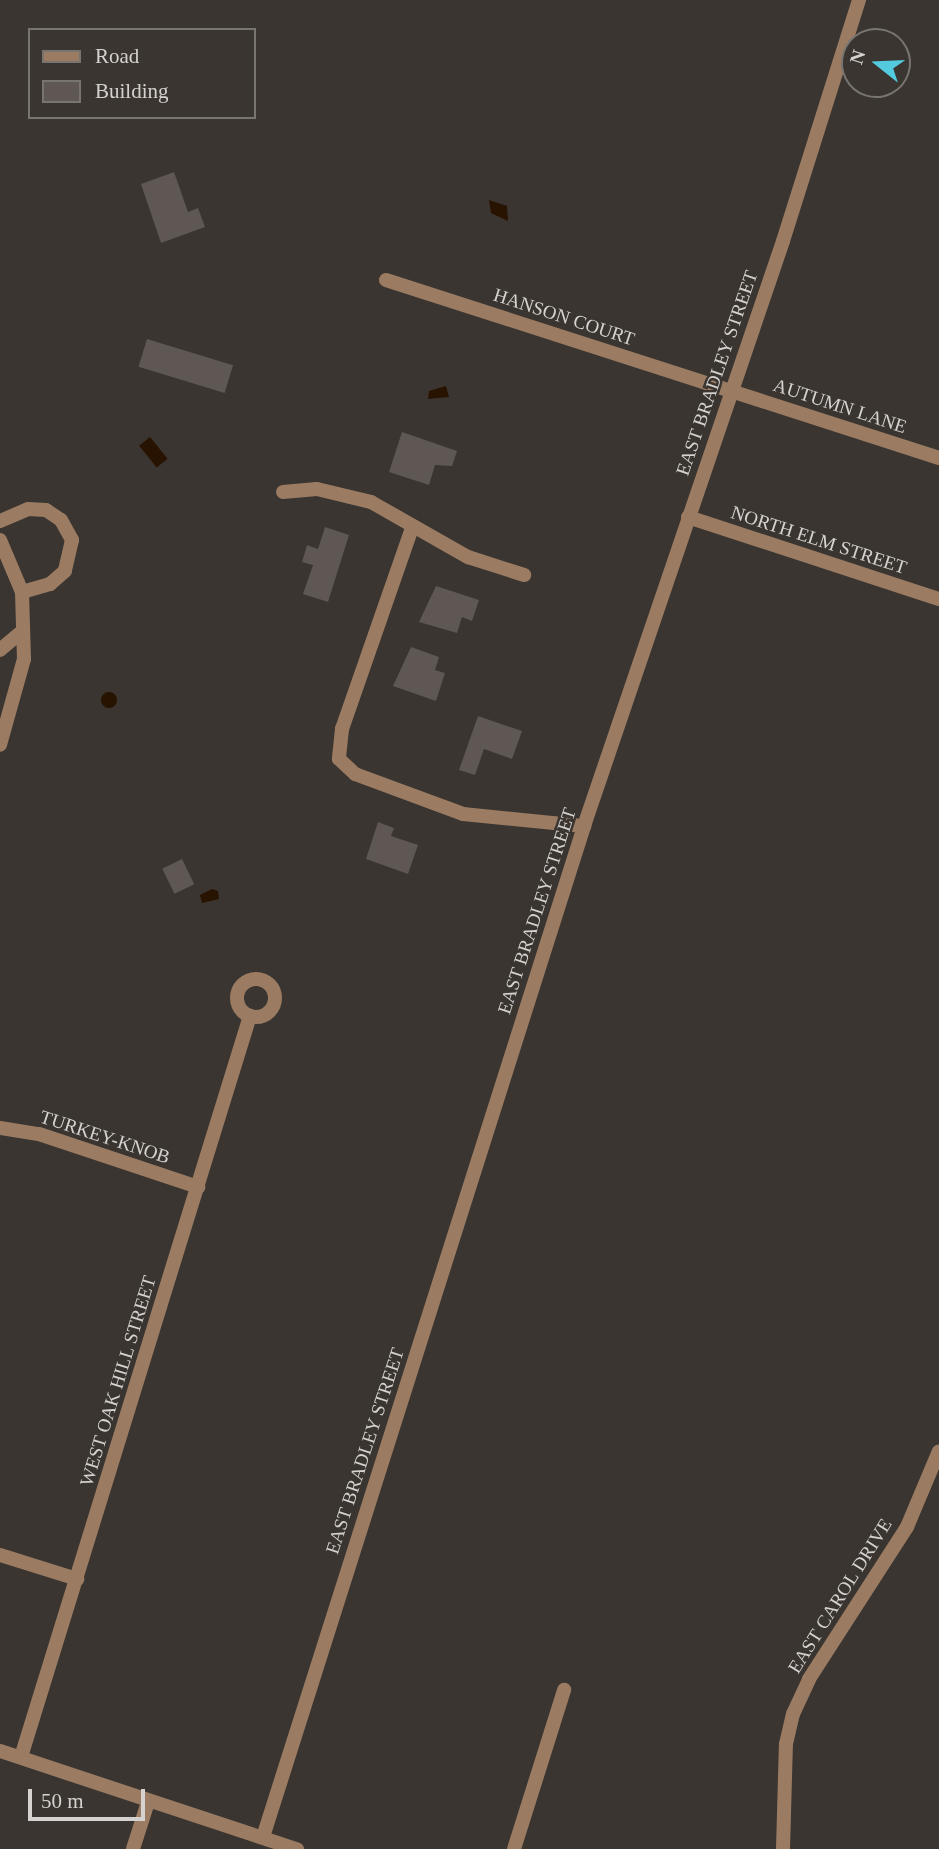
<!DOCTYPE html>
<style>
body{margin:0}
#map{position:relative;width:939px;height:1849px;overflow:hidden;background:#3a3530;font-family:"Times New Roman",serif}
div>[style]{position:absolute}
.water>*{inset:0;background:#281301;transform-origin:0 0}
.round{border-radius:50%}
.building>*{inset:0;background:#5e5753;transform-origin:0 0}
.minor>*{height:14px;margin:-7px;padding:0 7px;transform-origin:7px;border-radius:7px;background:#9b7c63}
.minor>.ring{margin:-7px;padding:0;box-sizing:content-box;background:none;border:14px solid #9b7c63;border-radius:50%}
.tertiary>*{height:14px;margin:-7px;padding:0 7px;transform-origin:7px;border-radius:7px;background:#9b7c63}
span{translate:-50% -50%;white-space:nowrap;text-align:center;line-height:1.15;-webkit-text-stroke:5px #3a3530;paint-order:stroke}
.street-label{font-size:19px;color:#d5d2cf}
.legend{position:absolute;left:28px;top:28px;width:228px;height:91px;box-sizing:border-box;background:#3a3530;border:2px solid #787470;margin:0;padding:9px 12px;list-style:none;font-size:21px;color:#d5d2cf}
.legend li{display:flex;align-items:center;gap:14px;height:35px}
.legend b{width:35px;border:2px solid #787470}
.north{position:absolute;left:841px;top:28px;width:70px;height:70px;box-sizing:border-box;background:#3a3530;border:2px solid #787470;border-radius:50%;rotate:288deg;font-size:19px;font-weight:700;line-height:28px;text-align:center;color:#d5d2cf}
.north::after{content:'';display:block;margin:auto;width:24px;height:32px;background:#54cade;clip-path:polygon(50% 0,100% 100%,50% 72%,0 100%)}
.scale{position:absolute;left:28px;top:1789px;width:117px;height:32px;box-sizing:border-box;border:4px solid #d5d2cf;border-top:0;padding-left:9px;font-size:21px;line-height:24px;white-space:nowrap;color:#d5d2cf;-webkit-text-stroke:5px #3a3530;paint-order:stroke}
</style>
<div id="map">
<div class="water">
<div style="clip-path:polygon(489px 200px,507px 206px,508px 221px,491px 213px)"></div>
<div style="clip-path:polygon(446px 386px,449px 397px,428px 399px,429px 391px)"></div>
<div style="left:150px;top:437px;width:28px;height:14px;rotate:51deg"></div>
<div class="round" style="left:101px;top:692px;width:16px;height:16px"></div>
<div style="clip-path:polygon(212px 889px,218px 891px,219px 899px,202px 903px,200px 895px)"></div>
</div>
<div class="building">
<div style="clip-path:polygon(174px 172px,188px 212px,198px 208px,205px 227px,161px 243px,141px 184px)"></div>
<div style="left:147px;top:339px;width:90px;height:29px;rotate:17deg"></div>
<div style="clip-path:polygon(402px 432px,457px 451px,452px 466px,435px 465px,429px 485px,389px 472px)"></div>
<div style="clip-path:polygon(325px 527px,349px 535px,328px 602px,303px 594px,313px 565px,302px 562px,307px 545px,318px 549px)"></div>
<div style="clip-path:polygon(436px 586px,479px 600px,472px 621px,462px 617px,457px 633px,419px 622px)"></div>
<div style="clip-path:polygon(411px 647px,439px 657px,435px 670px,445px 673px,436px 701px,393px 686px)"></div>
<div style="clip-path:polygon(478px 716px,522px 731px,512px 759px,484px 749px,475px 775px,459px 770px)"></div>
<div style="clip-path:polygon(378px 822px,394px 828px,391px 836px,418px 845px,408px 874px,366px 859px)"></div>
<div style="left:182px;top:859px;width:28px;height:22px;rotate:64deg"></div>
</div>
<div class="minor">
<div style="left:386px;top:280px;width:581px;rotate:17.84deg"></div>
<div style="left:283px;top:492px;width:34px;rotate:-5deg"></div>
<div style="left:317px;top:489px;width:56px;rotate:13.5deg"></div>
<div style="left:371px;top:502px;width:112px;rotate:29.6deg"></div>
<div style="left:468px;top:557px;width:59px;rotate:17.8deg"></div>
<div style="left:688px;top:517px;width:264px;rotate:18.1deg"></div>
<div style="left:0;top:521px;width:30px;rotate:-23deg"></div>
<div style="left:28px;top:509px;width:18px;rotate:3deg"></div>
<div style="left:46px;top:510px;width:18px;rotate:34deg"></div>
<div style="left:61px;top:520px;width:23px;rotate:61deg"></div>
<div style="left:72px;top:540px;width:32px;rotate:103deg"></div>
<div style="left:65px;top:571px;width:20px;rotate:139deg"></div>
<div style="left:50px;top:584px;width:29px;rotate:164deg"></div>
<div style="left:412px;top:528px;width:213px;rotate:109.2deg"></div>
<div style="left:342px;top:729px;width:30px;rotate:96deg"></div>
<div style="left:339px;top:759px;width:22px;rotate:43deg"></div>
<div style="left:355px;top:774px;width:115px;rotate:20.3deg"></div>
<div style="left:463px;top:814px;width:122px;rotate:5.7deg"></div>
<div style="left:0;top:540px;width:56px;rotate:67.1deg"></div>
<div style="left:22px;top:592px;width:67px;rotate:88.3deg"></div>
<div style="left:24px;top:659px;width:89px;rotate:105.6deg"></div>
<div style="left:0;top:650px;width:30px;rotate:-40deg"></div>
<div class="ring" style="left:237px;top:979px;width:24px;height:24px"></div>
<div style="left:0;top:1128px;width:39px;rotate:9deg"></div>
<div style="left:39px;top:1134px;width:168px;rotate:18.4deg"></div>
<div style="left:0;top:1555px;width:81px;rotate:17.3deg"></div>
<div style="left:21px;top:1757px;width:776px;rotate:-72.83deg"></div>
<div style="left:263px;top:1837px;width:1061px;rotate:-72.38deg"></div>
<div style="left:584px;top:826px;width:618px;rotate:-71.21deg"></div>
<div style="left:783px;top:241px;width:253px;rotate:-72.5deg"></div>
<div style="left:133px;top:1849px;width:49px;rotate:-72.3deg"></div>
<div style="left:514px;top:1849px;width:167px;rotate:-72.5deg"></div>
<div style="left:783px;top:1849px;width:105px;rotate:-88.4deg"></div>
<div style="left:786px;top:1744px;width:31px;rotate:-77deg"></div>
<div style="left:793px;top:1714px;width:38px;rotate:-65deg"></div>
<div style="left:809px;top:1679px;width:181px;rotate:-57.2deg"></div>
<div style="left:907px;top:1527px;width:82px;rotate:-67.2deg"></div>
</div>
<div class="tertiary">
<div style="left:0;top:1751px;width:313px;rotate:18.3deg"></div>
</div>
<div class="street-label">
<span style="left:564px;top:317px;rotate:18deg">HANSON COURT</span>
<span style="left:717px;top:373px;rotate:-71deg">EAST BRADLEY STREET</span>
<span style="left:840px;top:406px;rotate:18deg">AUTUMN LANE</span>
<span style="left:819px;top:540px;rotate:18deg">NORTH ELM STREET</span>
<span style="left:537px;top:911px;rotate:-72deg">EAST BRADLEY STREET</span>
<span style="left:105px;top:1137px;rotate:18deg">TURKEY-KNOB</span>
<span style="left:118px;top:1381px;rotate:-73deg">WEST OAK HILL STREET</span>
<span style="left:365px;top:1451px;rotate:-72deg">EAST BRADLEY STREET</span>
<span style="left:840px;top:1596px;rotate:-58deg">EAST CAROL DRIVE</span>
</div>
<ul class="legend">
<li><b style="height:9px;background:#9b7c63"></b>Road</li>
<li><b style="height:19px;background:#5e5753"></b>Building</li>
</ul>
<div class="north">N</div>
<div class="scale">50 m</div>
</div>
